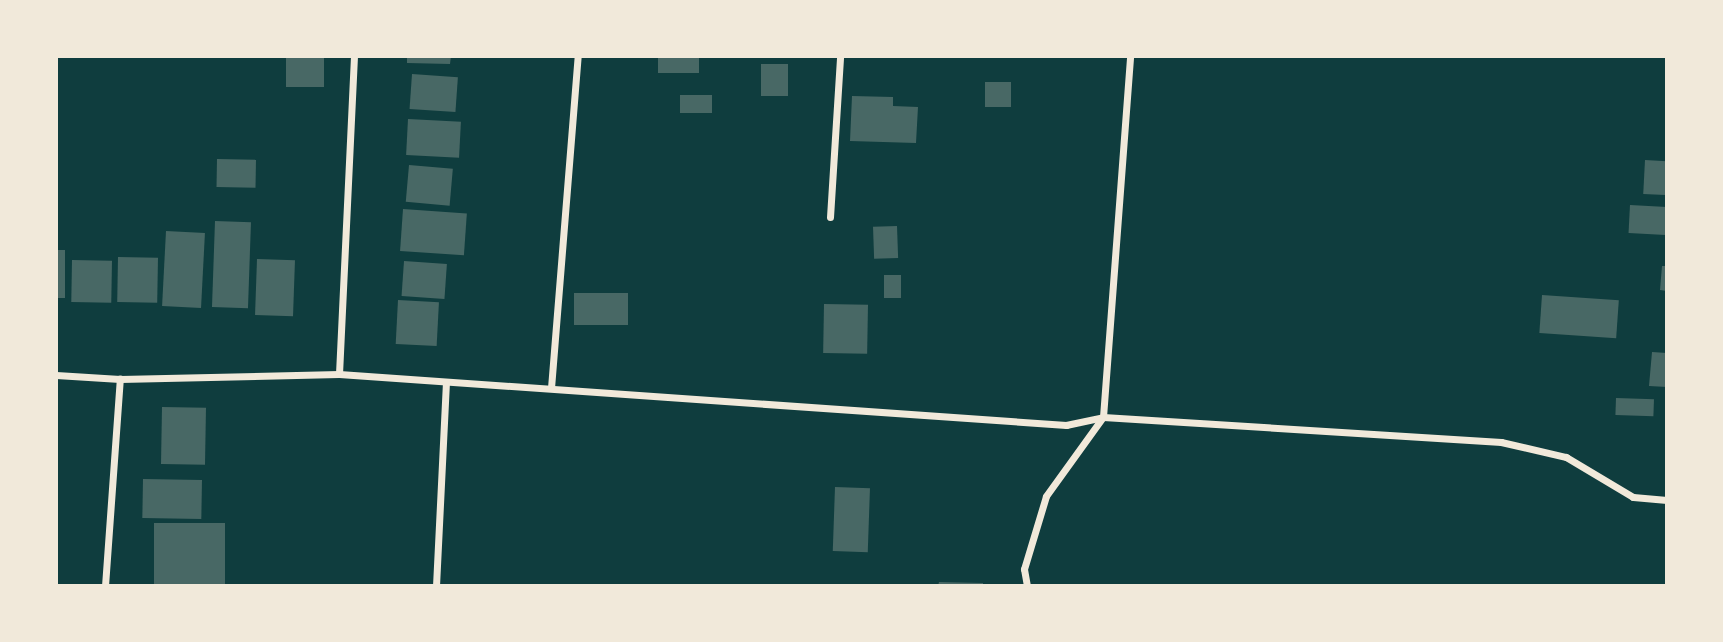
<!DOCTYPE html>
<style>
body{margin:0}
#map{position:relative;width:1723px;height:642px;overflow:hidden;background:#0f3d3e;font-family:"Space Grotesk",sans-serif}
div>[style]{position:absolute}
.building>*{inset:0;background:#486865;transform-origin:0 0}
.minor>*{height:7px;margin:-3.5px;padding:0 3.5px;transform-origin:3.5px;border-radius:3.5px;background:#f1e9da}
span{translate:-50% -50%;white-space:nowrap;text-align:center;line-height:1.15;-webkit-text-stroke:7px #f1e9da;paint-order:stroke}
.frame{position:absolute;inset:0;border:58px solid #f1e9da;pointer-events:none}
</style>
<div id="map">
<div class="building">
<div style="left:286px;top:56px;width:38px;height:31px"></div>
<div style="clip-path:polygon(407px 56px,451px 56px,450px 64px,407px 63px)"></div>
<div style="left:658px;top:56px;width:41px;height:17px"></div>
<div style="left:761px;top:64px;width:27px;height:32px"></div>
<div style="left:412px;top:74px;width:46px;height:35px;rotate:4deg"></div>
<div style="left:985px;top:82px;width:26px;height:25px"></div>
<div style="left:680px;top:95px;width:32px;height:18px"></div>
<div style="clip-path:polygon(852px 96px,893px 97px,893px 106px,918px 107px,916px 143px,850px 141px)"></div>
<div style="left:408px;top:119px;width:53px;height:36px;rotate:3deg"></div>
<div style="left:217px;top:159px;width:39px;height:28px;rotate:1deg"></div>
<div style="left:1645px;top:160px;width:22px;height:34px;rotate:3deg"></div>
<div style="left:409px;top:165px;width:44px;height:37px;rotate:5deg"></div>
<div style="left:1630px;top:205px;width:37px;height:28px;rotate:3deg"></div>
<div style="left:403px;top:209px;width:64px;height:42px;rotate:4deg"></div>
<div style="left:215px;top:221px;width:36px;height:86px;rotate:2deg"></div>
<div style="left:897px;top:226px;width:32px;height:24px;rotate:88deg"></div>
<div style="left:166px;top:231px;width:39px;height:75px;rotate:3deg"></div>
<div style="left:56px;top:250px;width:9px;height:48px"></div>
<div style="left:118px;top:257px;width:40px;height:45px;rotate:1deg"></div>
<div style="left:257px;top:259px;width:38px;height:56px;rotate:2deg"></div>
<div style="left:72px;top:260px;width:40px;height:42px;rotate:1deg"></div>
<div style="left:404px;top:261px;width:43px;height:35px;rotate:4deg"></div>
<div style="clip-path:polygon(1662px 266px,1667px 266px,1667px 291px,1660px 290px)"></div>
<div style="left:884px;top:275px;width:17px;height:23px"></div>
<div style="left:574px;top:293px;width:54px;height:32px"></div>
<div style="left:1542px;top:295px;width:77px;height:38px;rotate:4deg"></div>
<div style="left:398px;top:300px;width:41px;height:44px;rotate:3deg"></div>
<div style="left:824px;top:304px;width:44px;height:49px;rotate:1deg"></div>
<div style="clip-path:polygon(1652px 352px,1667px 353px,1667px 387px,1649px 386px)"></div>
<div style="left:1616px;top:398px;width:38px;height:17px;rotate:2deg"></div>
<div style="left:162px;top:407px;width:44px;height:57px;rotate:1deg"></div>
<div style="left:143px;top:479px;width:59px;height:39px;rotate:1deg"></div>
<div style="left:835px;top:487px;width:35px;height:64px;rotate:2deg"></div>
<div style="left:154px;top:523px;width:71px;height:61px"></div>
<div style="clip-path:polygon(939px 582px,983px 583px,983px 586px,938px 586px)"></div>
</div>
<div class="minor">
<div style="left:830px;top:217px;width:161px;rotate:-86.4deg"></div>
<div style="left:339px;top:374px;width:318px;rotate:-87.3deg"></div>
<div style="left:56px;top:375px;width:64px;rotate:3.6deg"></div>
<div style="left:120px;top:379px;width:219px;rotate:-1.3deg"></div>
<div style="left:339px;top:374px;width:729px;rotate:4.01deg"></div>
<div style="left:1066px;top:425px;width:38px;rotate:-12deg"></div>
<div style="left:1103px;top:417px;width:399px;rotate:3.6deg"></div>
<div style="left:1501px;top:442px;width:67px;rotate:13deg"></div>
<div style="left:1566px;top:457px;width:78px;rotate:30.8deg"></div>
<div style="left:1633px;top:497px;width:34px;rotate:5deg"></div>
<div style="left:551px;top:388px;width:333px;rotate:-85.4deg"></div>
<div style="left:105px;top:586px;width:208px;rotate:-85.9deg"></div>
<div style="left:436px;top:586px;width:204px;rotate:-87.2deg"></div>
<div style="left:1027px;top:586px;width:17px;rotate:-100deg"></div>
<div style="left:1024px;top:569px;width:76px;rotate:-73.2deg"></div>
<div style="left:1046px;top:496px;width:97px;rotate:-54.2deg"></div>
<div style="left:1103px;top:417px;width:362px;rotate:-85.7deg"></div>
</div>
<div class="frame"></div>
</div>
